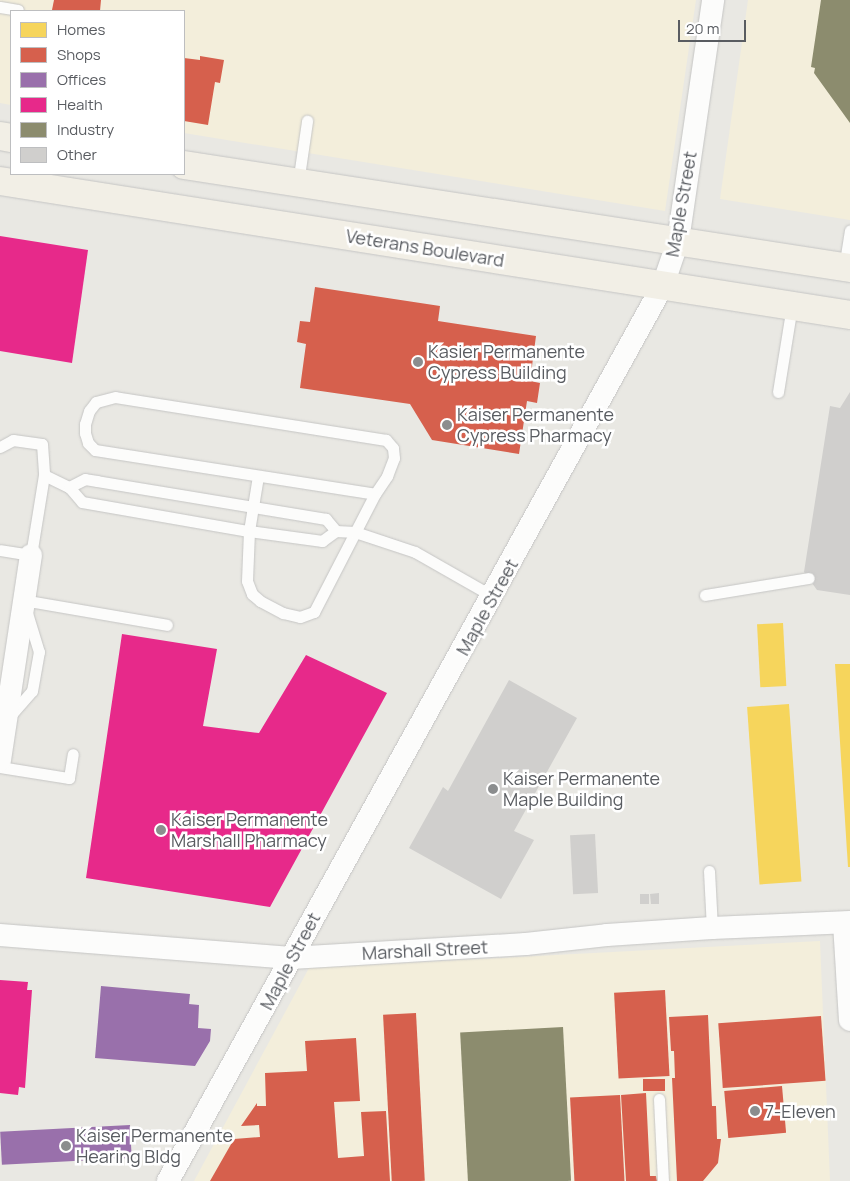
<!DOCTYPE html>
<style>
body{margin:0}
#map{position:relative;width:850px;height:1181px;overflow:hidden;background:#e9e8e3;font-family:Manrope,sans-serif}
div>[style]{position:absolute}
.commercial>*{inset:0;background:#f3eedb}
.homes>*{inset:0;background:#f6d55c;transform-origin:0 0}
.shops>*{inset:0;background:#d6604d;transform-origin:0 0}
.offices>*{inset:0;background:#9970ab;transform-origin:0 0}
.health>*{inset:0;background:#e7298a}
.industry>*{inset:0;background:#8c8c6e;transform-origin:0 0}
.building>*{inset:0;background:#d0cfcd;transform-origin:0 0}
.roads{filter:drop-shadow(0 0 1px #c5c5c4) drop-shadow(0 0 1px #c5c5c4)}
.service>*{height:11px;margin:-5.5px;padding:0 5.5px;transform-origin:5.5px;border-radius:5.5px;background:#fcfcfb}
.minor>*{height:22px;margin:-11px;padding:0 11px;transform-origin:11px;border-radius:11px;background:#fcfcfb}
.primary>*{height:28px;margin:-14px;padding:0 14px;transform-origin:14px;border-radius:14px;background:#f2efe6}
.dots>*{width:14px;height:14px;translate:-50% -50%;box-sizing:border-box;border:2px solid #fff;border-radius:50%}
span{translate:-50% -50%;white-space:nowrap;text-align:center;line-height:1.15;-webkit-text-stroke:5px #fff;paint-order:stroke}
.street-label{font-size:18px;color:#595c61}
.poi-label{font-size:18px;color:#595c61}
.left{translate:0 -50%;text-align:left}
.legend{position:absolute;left:10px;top:10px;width:175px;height:165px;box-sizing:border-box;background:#fff;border:1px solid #bdbec0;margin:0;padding:6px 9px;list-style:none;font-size:15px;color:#595c61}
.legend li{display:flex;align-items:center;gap:10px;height:25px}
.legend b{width:25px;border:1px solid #bdbec0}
.scale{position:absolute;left:678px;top:20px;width:68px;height:22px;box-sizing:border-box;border:2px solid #595c61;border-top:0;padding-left:6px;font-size:15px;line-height:18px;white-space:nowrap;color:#595c61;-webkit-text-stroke:4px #fff;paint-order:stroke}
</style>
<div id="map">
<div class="commercial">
<div style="clip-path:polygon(0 0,696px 0,665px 211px,184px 133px,184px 11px,11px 11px,11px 105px,0 103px)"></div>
<div style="clip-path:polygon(748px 0,850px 0,850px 220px,720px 199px)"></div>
<div style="clip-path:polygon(820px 941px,830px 1181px,194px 1181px,309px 968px)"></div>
</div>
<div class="homes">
<div style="left:783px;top:623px;width:63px;height:26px;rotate:87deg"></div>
<div style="clip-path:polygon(835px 664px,850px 664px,850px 867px,848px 867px)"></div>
<div style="left:789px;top:704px;width:178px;height:42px;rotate:86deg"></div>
</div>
<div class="shops">
<div style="clip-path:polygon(54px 0,101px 0,100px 11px,52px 10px)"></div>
<div style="clip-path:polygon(200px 56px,224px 60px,220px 83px,215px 82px,208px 125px,184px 121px,184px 58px,200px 60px)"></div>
<div style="clip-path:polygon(315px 287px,440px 306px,438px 321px,536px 336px,530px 381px,540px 383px,537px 403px,527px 401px,519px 454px,432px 440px,410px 404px,300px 388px,306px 344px,297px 342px,300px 321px,310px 322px)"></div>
<div style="left:665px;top:990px;width:86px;height:51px;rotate:87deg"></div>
<div style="left:416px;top:1013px;width:168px;height:33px;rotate:87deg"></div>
<div style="clip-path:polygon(708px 1015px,712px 1106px,716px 1106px,717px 1139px,721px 1139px,718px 1163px,703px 1181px,677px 1181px,672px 1078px,675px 1078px,674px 1051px,671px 1051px,669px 1017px)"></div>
<div style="left:821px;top:1016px;width:65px;height:103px;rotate:86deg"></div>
<div style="clip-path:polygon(356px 1038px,360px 1101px,334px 1102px,338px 1158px,364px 1156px,361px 1112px,386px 1111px,390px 1181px,210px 1181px,234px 1139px,260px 1137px,259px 1125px,241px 1126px,257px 1103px,257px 1106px,266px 1106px,265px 1073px,307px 1071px,305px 1041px)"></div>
<div style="left:665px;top:1079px;width:12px;height:22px;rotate:90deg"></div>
<div style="left:782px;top:1086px;width:47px;height:58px;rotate:85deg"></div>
<div style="clip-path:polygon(646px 1093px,650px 1176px,656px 1176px,657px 1181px,626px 1181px,621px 1095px)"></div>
<div style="left:620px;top:1095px;width:86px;height:50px;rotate:87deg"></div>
</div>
<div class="offices">
<div style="clip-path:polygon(101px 986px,190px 994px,189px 1004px,199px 1005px,198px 1028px,211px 1029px,210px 1041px,195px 1066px,95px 1058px)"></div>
<div style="left:130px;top:1125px;width:33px;height:130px;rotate:87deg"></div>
</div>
<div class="health">
<div style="clip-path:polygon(0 236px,88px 250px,72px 363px,0 351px)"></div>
<div style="clip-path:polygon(122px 634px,217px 649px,203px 726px,259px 733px,306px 655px,387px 693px,270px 907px,86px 878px)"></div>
<div style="clip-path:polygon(0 980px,28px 982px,27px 990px,32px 990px,25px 1088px,19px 1087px,18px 1095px,0 1093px)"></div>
</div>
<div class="industry">
<div style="clip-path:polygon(821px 0,850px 0,850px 123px,814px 73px,815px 68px,811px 67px)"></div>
<div style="left:563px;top:1027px;width:154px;height:103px;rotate:87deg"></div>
</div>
<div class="building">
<div style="clip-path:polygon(850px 392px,850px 595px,817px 590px,804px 572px,830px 406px,840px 408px)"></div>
<div style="clip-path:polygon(509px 680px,577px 718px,514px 831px,534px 840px,501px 899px,409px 848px,443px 787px,448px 791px)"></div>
<div style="left:595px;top:834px;width:59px;height:25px;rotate:87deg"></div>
<div style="clip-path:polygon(659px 893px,659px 904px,651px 904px,650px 894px)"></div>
<div style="left:640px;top:894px;width:9px;height:10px"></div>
</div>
<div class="roads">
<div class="service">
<div style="left:0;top:7px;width:18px;rotate:9deg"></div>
<div style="left:298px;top:183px;width:63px;rotate:-81.7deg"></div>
<div style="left:844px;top:268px;width:38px;rotate:-81deg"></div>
<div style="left:778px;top:392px;width:87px;rotate:-80.8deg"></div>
<div style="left:0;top:447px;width:15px;rotate:-28deg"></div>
<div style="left:13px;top:440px;width:29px;rotate:8deg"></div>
<div style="left:42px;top:444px;width:31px;rotate:86deg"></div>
<div style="left:44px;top:475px;width:81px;rotate:99.2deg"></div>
<div style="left:31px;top:555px;width:31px;rotate:-171deg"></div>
<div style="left:44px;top:475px;width:28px;rotate:26deg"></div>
<div style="left:258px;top:476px;width:56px;rotate:99.3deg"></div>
<div style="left:249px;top:531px;width:50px;rotate:92.3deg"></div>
<div style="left:247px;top:581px;width:14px;rotate:69deg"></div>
<div style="left:252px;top:594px;width:11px;rotate:41deg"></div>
<div style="left:260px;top:601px;width:26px;rotate:28deg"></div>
<div style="left:283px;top:613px;width:17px;rotate:13deg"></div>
<div style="left:300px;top:617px;width:15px;rotate:-20deg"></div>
<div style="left:314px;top:612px;width:133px;rotate:-62.7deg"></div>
<div style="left:375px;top:494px;width:22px;rotate:-56deg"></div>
<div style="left:387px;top:476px;width:19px;rotate:-69deg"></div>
<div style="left:394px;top:458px;width:10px;rotate:-96deg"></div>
<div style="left:393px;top:448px;width:11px;rotate:-131deg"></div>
<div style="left:386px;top:440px;width:274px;rotate:-171deg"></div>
<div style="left:115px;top:397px;width:20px;rotate:165deg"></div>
<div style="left:96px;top:402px;width:11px;rotate:128deg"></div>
<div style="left:89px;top:411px;width:14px;rotate:107deg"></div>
<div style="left:85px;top:424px;width:9px;rotate:90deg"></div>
<div style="left:85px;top:433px;width:10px;rotate:73deg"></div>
<div style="left:88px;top:443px;width:10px;rotate:45deg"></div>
<div style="left:95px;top:450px;width:283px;rotate:8.9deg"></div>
<div style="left:336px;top:531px;width:16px;rotate:-130deg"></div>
<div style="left:326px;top:519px;width:232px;rotate:-170.6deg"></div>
<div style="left:97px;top:481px;width:12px;rotate:-171deg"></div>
<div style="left:85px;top:479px;width:18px;rotate:153deg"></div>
<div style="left:69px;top:487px;width:20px;rotate:49deg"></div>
<div style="left:82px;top:502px;width:169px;rotate:9.9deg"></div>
<div style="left:249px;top:531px;width:74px;rotate:7.8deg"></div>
<div style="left:322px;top:541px;width:17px;rotate:-36deg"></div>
<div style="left:336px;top:531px;width:19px;rotate:3deg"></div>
<div style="left:355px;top:532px;width:63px;rotate:18.4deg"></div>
<div style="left:415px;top:552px;width:89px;rotate:29.7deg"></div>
<div style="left:705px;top:595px;width:105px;rotate:-9.3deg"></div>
<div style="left:10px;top:716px;width:33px;rotate:-49deg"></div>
<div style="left:32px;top:691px;width:40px;rotate:-80deg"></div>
<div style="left:39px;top:652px;width:54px;rotate:-107.1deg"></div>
<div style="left:23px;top:600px;width:146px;rotate:9.8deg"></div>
<div style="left:0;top:767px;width:70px;rotate:9.1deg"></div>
<div style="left:69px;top:778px;width:24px;rotate:-81deg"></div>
<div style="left:709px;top:871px;width:57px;rotate:87deg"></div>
<div style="left:659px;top:1099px;width:82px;rotate:87.2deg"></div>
</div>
<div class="minor">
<div style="left:0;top:760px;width:207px;rotate:-81.4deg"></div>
<div style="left:844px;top:923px;width:97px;rotate:86.5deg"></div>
<div style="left:0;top:935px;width:292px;rotate:4.5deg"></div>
<div style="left:291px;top:958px;width:235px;rotate:-3.4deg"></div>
<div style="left:526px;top:944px;width:81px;rotate:-6.3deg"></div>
<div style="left:607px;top:935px;width:105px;rotate:-3.8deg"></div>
<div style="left:712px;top:928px;width:138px;rotate:-2.5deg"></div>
<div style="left:168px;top:1181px;width:1024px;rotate:-61.08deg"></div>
<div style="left:663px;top:285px;width:46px;rotate:-71.2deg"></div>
<div style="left:678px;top:241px;width:244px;rotate:-81.7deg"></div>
</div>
<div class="primary">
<div style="left:0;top:136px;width:11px;rotate:10deg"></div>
<div style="left:184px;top:165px;width:674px;rotate:8.79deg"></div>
<div style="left:0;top:181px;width:860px;rotate:8.96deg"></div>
</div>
</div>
<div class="dots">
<div style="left:418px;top:362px;background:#8b8d8e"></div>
<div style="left:447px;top:425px;background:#8b8d8e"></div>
<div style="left:493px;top:789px;background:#8b8d8e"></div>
<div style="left:161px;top:830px;background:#8b8d8e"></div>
<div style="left:755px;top:1111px;background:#8b8d8e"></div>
<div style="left:66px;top:1146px;background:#8b8d8e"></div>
</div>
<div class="street-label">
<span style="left:681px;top:204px;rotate:-80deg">Maple Street</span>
<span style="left:425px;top:248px;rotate:9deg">Veterans Boulevard</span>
<span style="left:487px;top:607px;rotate:-61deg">Maple Street</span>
<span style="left:425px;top:950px;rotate:-3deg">Marshall Street</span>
<span style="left:290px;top:961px;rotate:-62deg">Maple Street</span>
</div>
<div class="poi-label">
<span class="left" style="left:428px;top:362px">Kasier Permanente<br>Cypress Building</span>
<span class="left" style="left:457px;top:425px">Kaiser Permanente<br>Cypress Pharmacy</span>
<span class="left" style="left:503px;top:789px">Kaiser Permanente<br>Maple Building</span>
<span class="left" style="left:171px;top:830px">Kaiser Permanente<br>Marshall Pharmacy</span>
<span class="left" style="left:765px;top:1111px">7-Eleven</span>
<span class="left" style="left:76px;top:1146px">Kaiser Permanente<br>Hearing Bldg</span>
</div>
<ul class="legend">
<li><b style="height:14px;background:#f6d55c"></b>Homes</li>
<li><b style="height:14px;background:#d6604d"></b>Shops</li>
<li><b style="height:14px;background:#9970ab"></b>Offices</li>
<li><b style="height:14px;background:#e7298a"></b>Health</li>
<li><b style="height:14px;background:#8c8c6e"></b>Industry</li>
<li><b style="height:14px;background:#d0cfcd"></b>Other</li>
</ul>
<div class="scale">20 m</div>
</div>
